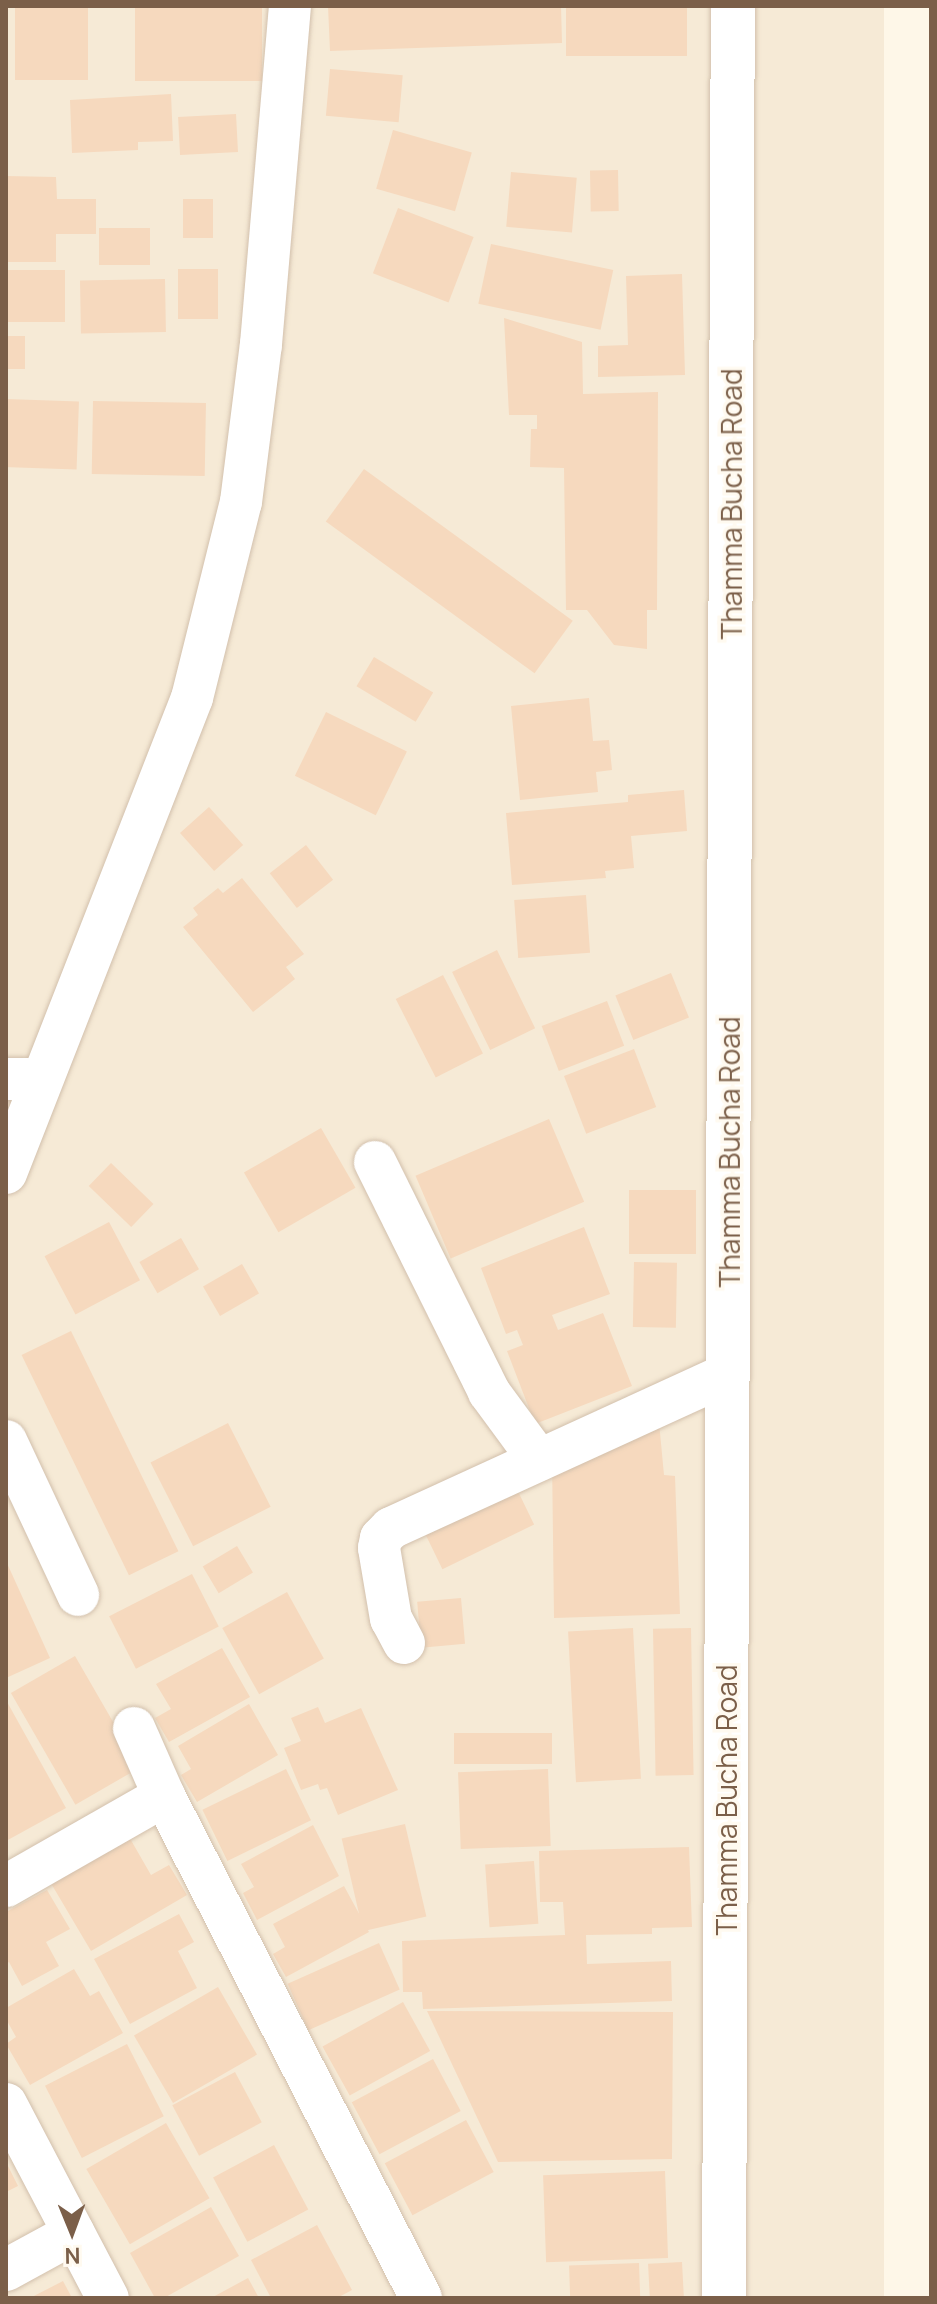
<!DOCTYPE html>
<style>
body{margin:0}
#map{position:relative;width:937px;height:2304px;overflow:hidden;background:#fef7e8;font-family:Manrope,sans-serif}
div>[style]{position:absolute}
.residential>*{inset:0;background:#f6ead6;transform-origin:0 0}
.building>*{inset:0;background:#f6d9be;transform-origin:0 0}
.roads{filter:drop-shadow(0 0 2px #d2c0ac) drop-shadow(0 0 2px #d2c0ac)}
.minor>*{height:42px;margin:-21px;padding:0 21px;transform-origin:21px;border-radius:21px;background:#fff}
.secondary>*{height:44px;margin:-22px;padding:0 22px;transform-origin:22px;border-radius:22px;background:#fff}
span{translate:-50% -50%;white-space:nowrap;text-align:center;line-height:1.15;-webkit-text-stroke:7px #fffaf0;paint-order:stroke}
.street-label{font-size:28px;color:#7b5f49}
.frame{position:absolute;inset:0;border:8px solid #7b5f49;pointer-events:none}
.north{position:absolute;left:32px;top:2192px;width:80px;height:80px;-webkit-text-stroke:6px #fffaf0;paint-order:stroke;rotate:179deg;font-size:22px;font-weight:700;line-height:32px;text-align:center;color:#7b5f49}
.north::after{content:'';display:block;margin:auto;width:28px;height:36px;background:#7b5f49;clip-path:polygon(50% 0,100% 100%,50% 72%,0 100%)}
</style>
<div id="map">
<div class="residential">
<div style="left:6px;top:6px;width:878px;height:2292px"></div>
</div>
<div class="building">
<div style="left:15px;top:6px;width:73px;height:74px"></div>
<div style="left:135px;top:6px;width:127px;height:75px"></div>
<div style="clip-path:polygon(328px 6px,561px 6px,562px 43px,330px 51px)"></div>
<div style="left:566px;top:6px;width:121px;height:50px"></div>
<div style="left:330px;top:69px;width:73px;height:47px;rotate:5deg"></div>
<div style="clip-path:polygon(171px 94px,173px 141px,138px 142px,138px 150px,72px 153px,70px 100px)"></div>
<div style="left:236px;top:114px;width:38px;height:58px;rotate:87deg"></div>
<div style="left:393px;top:130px;width:82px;height:61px;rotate:16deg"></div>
<div style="left:618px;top:170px;width:41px;height:28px;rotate:89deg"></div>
<div style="left:511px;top:172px;width:66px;height:55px;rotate:5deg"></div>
<div style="clip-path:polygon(6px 176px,56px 177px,57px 199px,96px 199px,96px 234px,56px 234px,56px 262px,6px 262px)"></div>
<div style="left:183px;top:199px;width:30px;height:39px"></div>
<div style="left:398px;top:208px;width:81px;height:70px;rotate:21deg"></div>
<div style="left:150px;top:228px;width:37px;height:51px;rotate:90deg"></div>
<div style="left:491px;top:244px;width:125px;height:61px;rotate:12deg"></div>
<div style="left:178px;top:269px;width:40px;height:50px"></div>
<div style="left:6px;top:270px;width:59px;height:52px"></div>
<div style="clip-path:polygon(682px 274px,685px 375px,598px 377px,598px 346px,628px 345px,626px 276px)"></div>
<div style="left:165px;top:279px;width:53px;height:85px;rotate:89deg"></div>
<div style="clip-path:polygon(504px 318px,582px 342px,583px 394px,658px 392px,657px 610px,647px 610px,647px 649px,614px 645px,587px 610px,566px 610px,564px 468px,530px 467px,531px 429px,537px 429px,537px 415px,509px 415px)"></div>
<div style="left:6px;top:336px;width:19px;height:33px"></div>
<div style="left:6px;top:399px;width:73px;height:68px;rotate:2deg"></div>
<div style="left:93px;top:401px;width:113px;height:73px;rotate:1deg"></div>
<div style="left:364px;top:469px;width:258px;height:65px;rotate:36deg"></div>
<div style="left:374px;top:657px;width:69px;height:34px;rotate:31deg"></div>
<div style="clip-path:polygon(589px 698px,593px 741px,609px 740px,612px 770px,596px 772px,598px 792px,520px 800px,511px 706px)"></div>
<div style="left:326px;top:712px;width:90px;height:71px;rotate:26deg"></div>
<div style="clip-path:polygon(684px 790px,687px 831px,631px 836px,634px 868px,605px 871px,606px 878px,512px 885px,506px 813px,628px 802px,628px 795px)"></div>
<div style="left:209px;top:807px;width:51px;height:39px;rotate:48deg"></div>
<div style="left:306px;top:845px;width:44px;height:46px;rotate:52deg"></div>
<div style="clip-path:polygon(242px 878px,304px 954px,286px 967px,295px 979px,253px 1012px,183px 927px,198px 915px,193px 908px,218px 888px,223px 893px)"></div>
<div style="left:586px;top:895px;width:58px;height:72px;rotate:86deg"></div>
<div style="left:497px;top:950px;width:87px;height:50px;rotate:64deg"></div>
<div style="left:671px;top:973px;width:48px;height:60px;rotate:68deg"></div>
<div style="left:443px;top:975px;width:88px;height:53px;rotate:63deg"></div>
<div style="left:607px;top:1001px;width:48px;height:70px;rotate:69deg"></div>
<div style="left:634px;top:1049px;width:62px;height:75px;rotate:69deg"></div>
<div style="left:549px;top:1119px;width:90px;height:145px;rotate:67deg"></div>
<div style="left:321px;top:1128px;width:69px;height:89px;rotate:60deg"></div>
<div style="left:111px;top:1163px;width:59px;height:32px;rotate:44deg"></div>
<div style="left:696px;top:1190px;width:64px;height:67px;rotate:90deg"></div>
<div style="left:109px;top:1222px;width:66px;height:73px;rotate:62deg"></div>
<div style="clip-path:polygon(584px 1227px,610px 1294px,552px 1315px,558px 1330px,603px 1313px,632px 1386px,535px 1424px,507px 1351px,523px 1345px,517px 1330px,506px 1334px,481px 1268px)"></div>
<div style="left:181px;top:1238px;width:36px;height:48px;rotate:60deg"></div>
<div style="left:634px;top:1262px;width:43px;height:65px;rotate:1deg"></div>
<div style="left:242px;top:1264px;width:34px;height:45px;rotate:60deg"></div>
<div style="left:71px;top:1331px;width:245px;height:55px;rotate:64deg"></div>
<div style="clip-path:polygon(659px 1422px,664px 1475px,675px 1476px,680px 1614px,554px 1618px,552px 1457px)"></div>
<div style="left:228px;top:1423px;width:94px;height:87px;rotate:63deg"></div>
<div style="left:510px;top:1475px;width:55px;height:102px;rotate:64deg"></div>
<div style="left:237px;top:1546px;width:31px;height:40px;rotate:59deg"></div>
<div style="clip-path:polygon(6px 1561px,50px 1658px,6px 1678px)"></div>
<div style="left:192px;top:1574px;width:59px;height:93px;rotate:63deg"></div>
<div style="left:287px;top:1592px;width:76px;height:74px;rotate:61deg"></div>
<div style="left:461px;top:1598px;width:46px;height:44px;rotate:85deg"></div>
<div style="left:633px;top:1628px;width:151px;height:65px;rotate:87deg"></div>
<div style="left:691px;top:1628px;width:147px;height:38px;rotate:89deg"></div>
<div style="clip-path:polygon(222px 1648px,250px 1697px,169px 1742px,155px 1718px,171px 1709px,156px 1684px)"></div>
<div style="left:75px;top:1656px;width:129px;height:74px;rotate:60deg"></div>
<div style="clip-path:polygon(6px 1700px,66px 1808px,6px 1841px)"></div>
<div style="clip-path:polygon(249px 1704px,278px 1755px,197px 1802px,181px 1775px,191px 1769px,178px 1746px)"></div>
<div style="clip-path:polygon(318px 1707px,325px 1723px,361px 1708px,398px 1790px,338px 1815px,327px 1788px,320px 1790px,318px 1784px,301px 1790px,284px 1748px,301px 1741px,291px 1718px)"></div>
<div style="left:552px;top:1733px;width:31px;height:98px;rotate:90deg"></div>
<div style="left:286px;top:1769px;width:57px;height:93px;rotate:64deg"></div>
<div style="left:548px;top:1769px;width:77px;height:90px;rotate:88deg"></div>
<div style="left:405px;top:1824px;width:95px;height:65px;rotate:77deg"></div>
<div style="clip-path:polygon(313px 1825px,339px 1876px,257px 1920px,243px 1893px,254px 1887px,241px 1864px)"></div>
<div style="clip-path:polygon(128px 1835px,151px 1875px,169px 1865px,187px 1895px,91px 1951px,49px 1880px)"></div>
<div style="clip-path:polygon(689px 1847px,692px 1927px,652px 1928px,652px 1934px,586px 1935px,587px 1964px,671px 1961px,672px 2001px,423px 2009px,422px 1992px,403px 1992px,402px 1941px,565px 1935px,563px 1902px,540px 1902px,539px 1851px)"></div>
<div style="left:534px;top:1861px;width:63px;height:49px;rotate:86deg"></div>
<div style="clip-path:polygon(344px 1886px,369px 1932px,286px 1977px,273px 1954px,285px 1947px,273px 1924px)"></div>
<div style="clip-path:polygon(47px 1890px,70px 1929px,46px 1942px,59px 1966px,22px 1986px,9px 1962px,6px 1964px,6px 1912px)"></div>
<div style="clip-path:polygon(179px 1914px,194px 1942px,178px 1951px,197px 1988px,130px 2024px,94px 1959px)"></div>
<div style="left:379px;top:1943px;width:51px;height:100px;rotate:66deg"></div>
<div style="clip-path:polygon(74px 1969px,90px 1996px,99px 1991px,123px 2033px,30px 2085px,6px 2044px,16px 2037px,6px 2019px,6px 2008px)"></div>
<div style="left:218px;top:1987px;width:78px;height:97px;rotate:60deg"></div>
<div style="left:403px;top:2002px;width:56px;height:92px;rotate:61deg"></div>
<div style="clip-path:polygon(427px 2011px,673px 2012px,672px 2159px,498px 2162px)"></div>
<div style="left:127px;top:2044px;width:81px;height:92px;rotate:63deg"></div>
<div style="left:433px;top:2059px;width:59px;height:92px;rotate:62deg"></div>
<div style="left:235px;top:2072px;width:57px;height:71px;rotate:62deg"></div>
<div style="left:466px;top:2120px;width:59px;height:92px;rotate:62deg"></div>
<div style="left:166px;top:2123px;width:87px;height:92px;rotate:60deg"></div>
<div style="left:274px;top:2145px;width:73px;height:69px;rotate:62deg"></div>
<div style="clip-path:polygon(6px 2162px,18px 2186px,6px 2192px)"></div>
<div style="left:665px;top:2171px;width:87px;height:122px;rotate:88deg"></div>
<div style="clip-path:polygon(211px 2207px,239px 2256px,164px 2298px,155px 2298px,130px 2253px)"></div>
<div style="clip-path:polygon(317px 2225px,352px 2290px,337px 2298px,271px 2298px,251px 2260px)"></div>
<div style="left:682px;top:2262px;width:36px;height:34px;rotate:87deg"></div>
<div style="left:639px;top:2263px;width:35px;height:70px;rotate:88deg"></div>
<div style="clip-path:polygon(248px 2278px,259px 2298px,211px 2298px)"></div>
<div style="clip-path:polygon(63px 2281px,72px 2298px,30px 2298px)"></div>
</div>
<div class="roads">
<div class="minor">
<div style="left:6px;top:1079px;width:36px"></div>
<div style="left:375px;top:1162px;width:257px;rotate:63.6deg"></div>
<div style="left:489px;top:1392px;width:84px;rotate:53.7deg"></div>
<div style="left:6px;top:1173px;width:510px;rotate:-68.62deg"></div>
<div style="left:192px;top:698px;width:202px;rotate:-76deg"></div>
<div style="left:241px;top:502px;width:159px;rotate:-82.8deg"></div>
<div style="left:261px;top:344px;width:339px;rotate:-85.1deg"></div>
<div style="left:6px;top:1441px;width:170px;rotate:64.9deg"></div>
<div style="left:404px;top:1643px;width:27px;rotate:-118deg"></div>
<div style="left:391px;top:1619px;width:72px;rotate:-99.6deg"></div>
<div style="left:379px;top:1548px;width:10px;rotate:-79deg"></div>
<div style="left:381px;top:1538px;width:14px;rotate:-45deg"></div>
<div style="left:391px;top:1528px;width:371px;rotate:-24.6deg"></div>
<div style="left:134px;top:1728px;width:74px;rotate:66.2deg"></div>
<div style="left:164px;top:1796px;width:564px;rotate:62.89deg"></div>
<div style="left:6px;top:1886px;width:182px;rotate:-29.7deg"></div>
<div style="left:6px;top:2104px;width:219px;rotate:62.3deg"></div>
<div style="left:6px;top:2270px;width:77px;rotate:-28.6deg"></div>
</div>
<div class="secondary">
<div style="left:724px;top:2298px;width:2292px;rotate:-89.78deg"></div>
</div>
</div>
<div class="street-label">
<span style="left:731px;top:504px;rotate:-90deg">Thamma Bucha Road</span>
<span style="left:729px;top:1152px;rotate:-90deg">Thamma Bucha Road</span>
<span style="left:726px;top:1800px;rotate:-90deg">Thamma Bucha Road</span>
</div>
<div class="frame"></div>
<div class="north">N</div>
</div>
